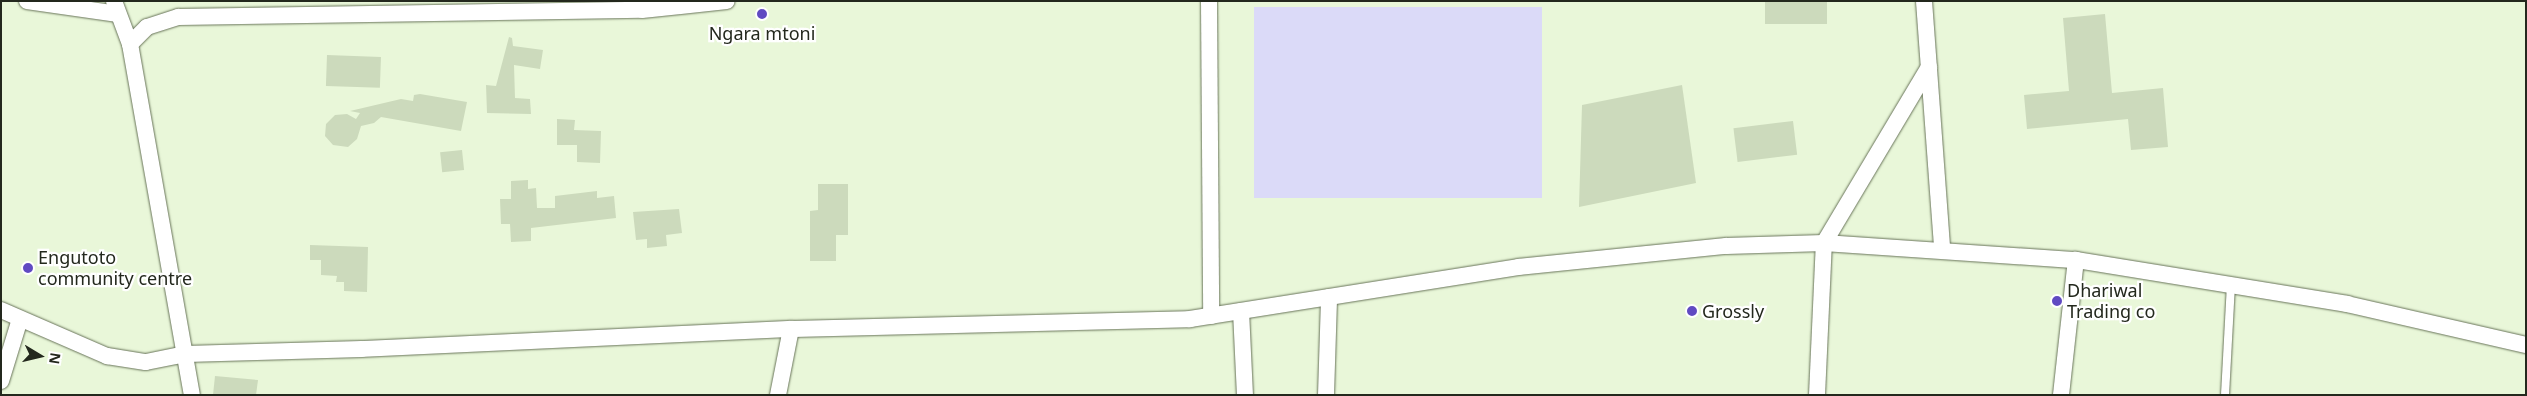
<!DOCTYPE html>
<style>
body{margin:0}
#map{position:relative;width:2527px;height:396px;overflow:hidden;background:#e9f7d9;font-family:"Noto Sans",sans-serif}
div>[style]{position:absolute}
.green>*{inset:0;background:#dbdaf8;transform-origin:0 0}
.building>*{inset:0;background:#ccdabc;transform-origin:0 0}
.roads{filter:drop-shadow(0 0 1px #687459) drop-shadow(0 0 1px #687459)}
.lane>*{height:8px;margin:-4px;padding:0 4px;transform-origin:4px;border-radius:4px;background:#fff}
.street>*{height:16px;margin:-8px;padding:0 8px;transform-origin:8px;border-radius:8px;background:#fff}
.dots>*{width:14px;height:14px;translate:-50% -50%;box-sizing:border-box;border:2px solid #fff;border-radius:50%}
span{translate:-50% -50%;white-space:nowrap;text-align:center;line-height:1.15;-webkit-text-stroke:4.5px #fff;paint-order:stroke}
.poi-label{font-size:18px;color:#23281d}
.left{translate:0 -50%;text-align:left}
.frame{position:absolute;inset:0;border:2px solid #23281d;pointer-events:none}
.north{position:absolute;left:15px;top:331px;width:50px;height:50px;-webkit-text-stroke:4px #fff;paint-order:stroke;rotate:99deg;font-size:14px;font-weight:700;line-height:20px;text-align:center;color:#23281d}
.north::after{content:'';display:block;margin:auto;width:18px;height:22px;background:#23281d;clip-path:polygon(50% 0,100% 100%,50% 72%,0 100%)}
</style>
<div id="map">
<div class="green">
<div style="left:1542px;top:7px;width:191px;height:288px;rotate:90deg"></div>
</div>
<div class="building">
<div style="left:1765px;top:1px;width:62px;height:23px"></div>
<div style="clip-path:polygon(2105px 14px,2112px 93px,2163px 88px,2168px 147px,2131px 150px,2128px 119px,2027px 129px,2024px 95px,2069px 91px,2063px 18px)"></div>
<div style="clip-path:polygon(509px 37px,512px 38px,513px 46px,543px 50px,540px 69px,514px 65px,515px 98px,530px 99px,531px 114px,487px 113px,486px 85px,496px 86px)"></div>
<div style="left:327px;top:55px;width:54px;height:31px;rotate:2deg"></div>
<div style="clip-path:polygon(1682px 85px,1696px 183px,1579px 207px,1582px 105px)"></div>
<div style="clip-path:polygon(420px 94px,467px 102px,461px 131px,381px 117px,374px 123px,361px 126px,357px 139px,348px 147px,333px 145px,325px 136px,326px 124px,335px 115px,347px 114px,356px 119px,360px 113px,350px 111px,401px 99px,413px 101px,414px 95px)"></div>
<div style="clip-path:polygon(557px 119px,575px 120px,574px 130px,601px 131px,600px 163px,577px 162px,577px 145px,557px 145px)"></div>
<div style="left:1793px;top:121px;width:34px;height:60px;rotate:83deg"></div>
<div style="left:462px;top:150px;width:20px;height:22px;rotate:84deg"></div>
<div style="clip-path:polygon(528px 180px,528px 189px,536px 188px,537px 208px,555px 208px,555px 196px,597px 191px,597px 198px,614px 196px,616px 218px,531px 228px,531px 241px,511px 242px,510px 224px,501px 224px,500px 199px,511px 199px,511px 181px)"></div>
<div style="clip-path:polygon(818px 184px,848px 184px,848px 235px,836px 235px,836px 261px,810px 261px,810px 211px,818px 210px)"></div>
<div style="clip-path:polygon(679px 209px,682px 233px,666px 235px,667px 246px,647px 248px,647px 239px,636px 240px,633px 212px)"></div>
<div style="clip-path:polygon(310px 245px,368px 247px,367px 292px,344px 291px,344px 282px,336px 282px,337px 276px,321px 275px,321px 260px,310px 260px)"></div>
<div style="clip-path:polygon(215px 376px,258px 380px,256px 395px,213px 395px)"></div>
</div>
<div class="roads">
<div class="lane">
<div style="left:2225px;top:395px;width:111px;rotate:-86.9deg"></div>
</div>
<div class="street">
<div style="left:27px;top:1px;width:92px;rotate:8.1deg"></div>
<div style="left:114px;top:1px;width:46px;rotate:69.6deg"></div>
<div style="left:130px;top:44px;width:356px;rotate:80deg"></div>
<div style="left:1209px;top:1px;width:315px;rotate:89.6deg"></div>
<div style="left:1924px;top:1px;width:249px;rotate:85.8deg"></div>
<div style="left:130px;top:44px;width:24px;rotate:-45deg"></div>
<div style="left:147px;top:27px;width:33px;rotate:-18deg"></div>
<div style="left:178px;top:17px;width:464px;rotate:-0.9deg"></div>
<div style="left:642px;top:10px;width:85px;rotate:-6deg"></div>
<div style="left:1px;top:310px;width:116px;rotate:23.5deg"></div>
<div style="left:107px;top:356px;width:39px;rotate:9deg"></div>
<div style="left:146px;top:362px;width:41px;rotate:-11.3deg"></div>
<div style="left:186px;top:354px;width:176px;rotate:-1.6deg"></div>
<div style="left:362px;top:349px;width:429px;rotate:-2.7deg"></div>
<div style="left:791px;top:329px;width:399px;rotate:-1.4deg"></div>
<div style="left:1190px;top:319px;width:332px;rotate:-9deg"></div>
<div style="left:1518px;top:267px;width:209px;rotate:-5.8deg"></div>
<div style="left:1726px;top:246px;width:98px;rotate:-1.8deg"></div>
<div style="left:1824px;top:243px;width:253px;rotate:3.9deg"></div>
<div style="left:2076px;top:260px;width:275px;rotate:9.2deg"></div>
<div style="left:2347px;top:304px;width:184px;rotate:12.9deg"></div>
<div style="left:1241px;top:311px;width:84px;rotate:87.3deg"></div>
<div style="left:1px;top:381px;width:65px;rotate:-73deg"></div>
<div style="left:778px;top:395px;width:67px;rotate:-78.9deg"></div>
<div style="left:1326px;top:395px;width:98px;rotate:-88.2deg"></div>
<div style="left:1817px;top:395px;width:152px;rotate:-87.4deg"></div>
<div style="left:1824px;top:243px;width:205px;rotate:-59.2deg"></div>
<div style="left:2061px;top:395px;width:136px;rotate:-83.7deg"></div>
</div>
</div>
<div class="dots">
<div style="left:762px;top:14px;background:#604ac2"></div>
<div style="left:28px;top:268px;background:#604ac2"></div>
<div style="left:2057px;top:301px;background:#604ac2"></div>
<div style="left:1692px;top:311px;background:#604ac2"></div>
</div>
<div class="poi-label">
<span style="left:762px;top:33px">Ngara mtoni</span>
<span class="left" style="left:38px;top:268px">Engutoto<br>community centre</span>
<span class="left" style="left:2067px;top:301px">Dhariwal<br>Trading co</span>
<span class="left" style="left:1702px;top:311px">Grossly</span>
</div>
<div class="frame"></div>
<div class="north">N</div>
</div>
